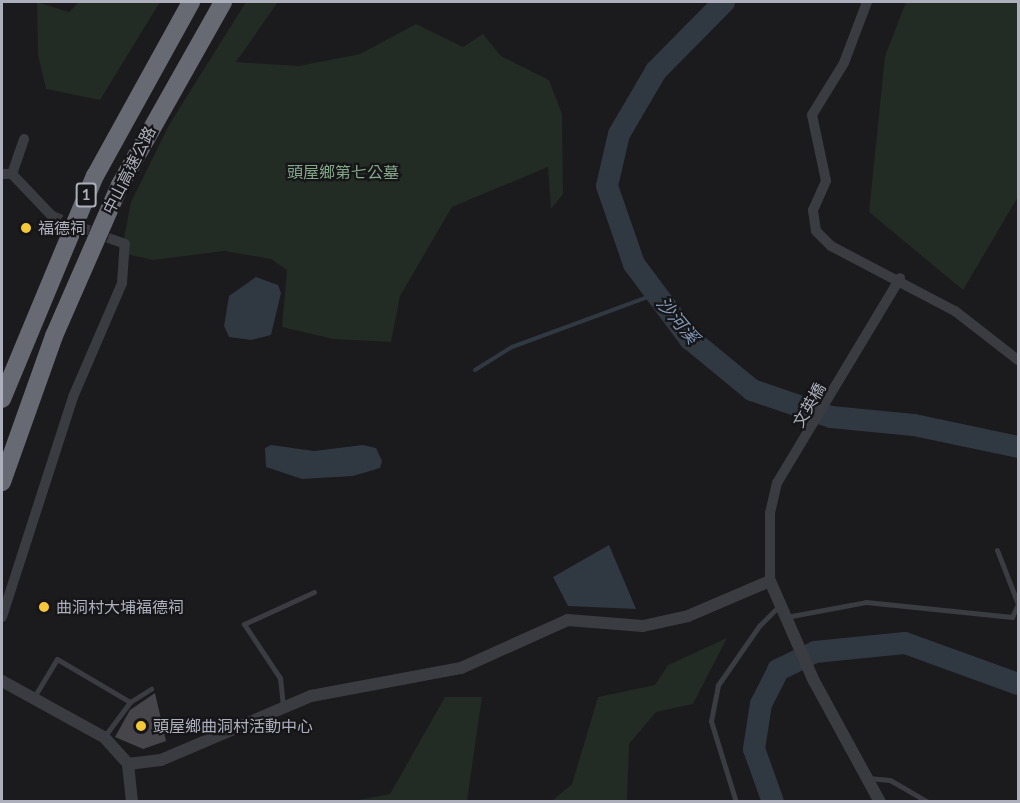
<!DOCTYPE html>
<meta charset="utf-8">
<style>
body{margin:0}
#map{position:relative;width:1020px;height:803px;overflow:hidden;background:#1b1a1d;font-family:Lato,"Noto Sans TC",sans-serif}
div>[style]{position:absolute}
.green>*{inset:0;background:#222b24}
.water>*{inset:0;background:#303842}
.stream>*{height:4px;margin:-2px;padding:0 2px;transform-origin:2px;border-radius:2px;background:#303842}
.river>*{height:22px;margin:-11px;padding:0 11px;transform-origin:11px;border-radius:11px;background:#303842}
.building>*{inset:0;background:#45454a}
.minor-tunnel>*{height:10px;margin-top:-5px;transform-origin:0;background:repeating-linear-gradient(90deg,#38383d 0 10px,transparent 0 15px)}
.service>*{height:5px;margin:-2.5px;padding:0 2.5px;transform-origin:2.5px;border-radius:2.5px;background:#3b3c42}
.minor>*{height:10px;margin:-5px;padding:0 5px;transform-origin:5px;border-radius:5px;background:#3b3c42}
.tertiary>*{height:12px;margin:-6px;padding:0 6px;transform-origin:6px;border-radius:6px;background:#3b3c42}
.motorway>*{height:18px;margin:-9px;padding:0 9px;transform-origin:9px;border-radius:9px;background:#676973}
.dots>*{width:16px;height:16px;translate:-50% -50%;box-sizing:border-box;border:3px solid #161518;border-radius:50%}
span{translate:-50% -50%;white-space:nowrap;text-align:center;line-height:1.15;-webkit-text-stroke:4.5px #161518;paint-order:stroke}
.shield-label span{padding:2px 4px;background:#161518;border:2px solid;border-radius:4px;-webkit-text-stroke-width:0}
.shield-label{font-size:15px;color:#adb0bc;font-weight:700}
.street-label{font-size:16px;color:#adb0bc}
.park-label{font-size:16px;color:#84a789}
.poi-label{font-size:16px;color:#adb0bc}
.left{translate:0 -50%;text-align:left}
.water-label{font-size:18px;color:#849ab7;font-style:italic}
.frame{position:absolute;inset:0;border:3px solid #adb0bc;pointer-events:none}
</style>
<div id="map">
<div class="green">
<div style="clip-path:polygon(37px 2px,69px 12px,79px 2px,160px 2px,100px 100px,46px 89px,38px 55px)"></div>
<div style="clip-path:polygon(246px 2px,278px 2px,236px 62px,299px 66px,360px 54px,416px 24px,463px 47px,483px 34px,501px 56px,549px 80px,562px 114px,563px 194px,551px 209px,548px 167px,452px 207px,400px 296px,391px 342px,333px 339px,282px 327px,287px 270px,271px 259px,224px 251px,153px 260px,121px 253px,131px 202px,169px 125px)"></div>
<div style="clip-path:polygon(906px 2px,1018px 2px,1018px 197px,963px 290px,869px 212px,885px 56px)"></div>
<div style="clip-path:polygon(727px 638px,693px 704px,656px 712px,629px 744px,627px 801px,552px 801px,572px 784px,598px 697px,655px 685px,668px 665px)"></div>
<div style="clip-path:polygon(445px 697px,482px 697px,467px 801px,353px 801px,390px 794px)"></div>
</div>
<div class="water">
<div style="clip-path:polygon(256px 277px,278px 285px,281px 293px,271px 335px,251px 340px,229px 337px,224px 326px,229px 296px)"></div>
<div style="clip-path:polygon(271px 445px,314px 451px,363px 445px,376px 448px,382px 461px,380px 468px,353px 476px,302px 479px,266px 467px,265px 448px)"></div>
<div style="clip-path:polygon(609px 545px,636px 609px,568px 606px,553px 577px)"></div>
</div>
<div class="stream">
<div style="left:475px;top:370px;width:44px;rotate:-31.9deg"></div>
<div style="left:512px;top:347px;width:153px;rotate:-20.2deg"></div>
</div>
<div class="river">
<div style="left:724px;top:2px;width:97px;rotate:134.6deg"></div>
<div style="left:656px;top:71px;width:73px;rotate:120.4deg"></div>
<div style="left:619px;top:134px;width:53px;rotate:103deg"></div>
<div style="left:607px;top:186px;width:83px;rotate:70.9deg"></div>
<div style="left:634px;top:264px;width:94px;rotate:53.3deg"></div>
<div style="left:690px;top:339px;width:80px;rotate:39.4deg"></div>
<div style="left:752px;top:390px;width:83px;rotate:18.9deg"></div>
<div style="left:831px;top:417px;width:83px;rotate:5.5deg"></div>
<div style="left:914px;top:425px;width:106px;rotate:11.9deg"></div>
<div style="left:773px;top:802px;width:56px;rotate:-109.7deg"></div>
<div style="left:754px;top:749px;width:46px;rotate:-81.2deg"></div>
<div style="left:761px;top:704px;width:38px;rotate:-63deg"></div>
<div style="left:778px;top:670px;width:41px;rotate:-25.9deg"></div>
<div style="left:815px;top:652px;width:90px;rotate:-5.7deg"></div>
<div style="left:905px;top:643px;width:120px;rotate:19.9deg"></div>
</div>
<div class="building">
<div style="clip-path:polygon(155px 693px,166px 741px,143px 749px,115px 737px,130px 710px)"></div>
</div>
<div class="minor-tunnel">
<div style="left:52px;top:216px;width:66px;rotate:21.2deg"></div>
</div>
<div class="service">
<div style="left:786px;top:617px;width:81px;rotate:-10.6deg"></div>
<div style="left:866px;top:602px;width:147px;rotate:5.9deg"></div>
<div style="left:1012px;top:617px;width:14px;rotate:-65deg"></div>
<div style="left:1018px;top:604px;width:58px;rotate:-111.3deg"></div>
<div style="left:34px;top:697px;width:44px;rotate:-58.8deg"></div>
<div style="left:57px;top:659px;width:85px;rotate:30.5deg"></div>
<div style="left:283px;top:706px;width:28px;rotate:-96deg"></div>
<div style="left:280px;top:678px;width:65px;rotate:-123.7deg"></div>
<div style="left:244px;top:624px;width:77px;rotate:-24.6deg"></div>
<div style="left:104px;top:737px;width:44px;rotate:-53.4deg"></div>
<div style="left:130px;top:702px;width:25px;rotate:-32deg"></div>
<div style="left:868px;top:778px;width:22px;rotate:5deg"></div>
<div style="left:890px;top:780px;width:44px;rotate:30.1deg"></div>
<div style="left:736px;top:802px;width:85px;rotate:-107.2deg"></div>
<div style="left:711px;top:721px;width:37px;rotate:-79deg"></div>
<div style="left:718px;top:685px;width:72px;rotate:-55.2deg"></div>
<div style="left:759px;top:626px;width:30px;rotate:-45deg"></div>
</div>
<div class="minor">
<div style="left:867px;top:2px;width:65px;rotate:110.7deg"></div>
<div style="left:844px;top:63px;width:61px;rotate:121.6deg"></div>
<div style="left:812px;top:115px;width:67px;rotate:78deg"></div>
<div style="left:826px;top:181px;width:32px;rotate:114deg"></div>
<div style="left:813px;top:210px;width:21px;rotate:82deg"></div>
<div style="left:816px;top:231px;width:21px;rotate:45deg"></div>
<div style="left:831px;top:246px;width:140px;rotate:27.7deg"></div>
<div style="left:955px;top:311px;width:80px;rotate:37.9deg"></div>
<div style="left:2px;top:174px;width:10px"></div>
<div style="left:12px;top:174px;width:58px;rotate:46.4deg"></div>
<div style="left:12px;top:174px;width:37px;rotate:-71deg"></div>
<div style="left:770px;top:581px;width:68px;rotate:-90deg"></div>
<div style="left:770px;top:513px;width:31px;rotate:-77deg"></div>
<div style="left:777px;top:483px;width:239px;rotate:-59deg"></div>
<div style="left:2px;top:617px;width:231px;rotate:-72.1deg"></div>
<div style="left:73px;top:397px;width:124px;rotate:-66.7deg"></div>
<div style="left:122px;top:283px;width:39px;rotate:-86deg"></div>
<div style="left:125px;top:244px;width:12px;rotate:-160deg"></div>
</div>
<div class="tertiary">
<div style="left:2px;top:681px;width:116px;rotate:28.8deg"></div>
<div style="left:104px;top:737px;width:36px;rotate:48deg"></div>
<div style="left:128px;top:764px;width:38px;rotate:84deg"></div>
<div style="left:128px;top:764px;width:33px;rotate:-7deg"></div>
<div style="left:161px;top:760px;width:163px;rotate:-23.1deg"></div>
<div style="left:311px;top:696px;width:153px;rotate:-10.6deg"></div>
<div style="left:461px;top:668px;width:117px;rotate:-24.2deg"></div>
<div style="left:568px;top:620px;width:75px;rotate:4.6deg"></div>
<div style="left:643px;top:626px;width:46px;rotate:-12.5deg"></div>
<div style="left:688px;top:616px;width:89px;rotate:-23.1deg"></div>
<div style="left:770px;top:581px;width:109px;rotate:66.3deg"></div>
<div style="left:814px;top:681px;width:138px;rotate:61.4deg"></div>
</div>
<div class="motorway">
<div style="left:2px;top:399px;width:242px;rotate:-67.4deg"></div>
<div style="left:95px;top:176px;width:199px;rotate:-61.1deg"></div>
<div style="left:2px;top:482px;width:155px;rotate:-70.4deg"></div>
<div style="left:54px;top:336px;width:165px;rotate:-66.4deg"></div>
<div style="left:120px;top:185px;width:210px;rotate:-60.6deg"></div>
</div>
<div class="dots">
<div style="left:26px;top:228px;background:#f5c83a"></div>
<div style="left:44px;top:607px;background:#f5c83a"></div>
<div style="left:141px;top:726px;background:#f5c83a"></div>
</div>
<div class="shield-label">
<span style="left:86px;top:195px">1</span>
</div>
<div class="street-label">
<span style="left:129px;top:170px;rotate:-63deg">中山高速公路</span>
<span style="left:809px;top:405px;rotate:-60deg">文英橋</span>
</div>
<div class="park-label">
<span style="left:343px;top:172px">頭屋鄉第七公墓</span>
</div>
<div class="poi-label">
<span class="left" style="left:38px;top:228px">福德祠</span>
<span class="left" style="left:56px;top:607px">曲洞村大埔福德祠</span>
<span class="left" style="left:153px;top:726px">頭屋鄉曲洞村活動中心</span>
</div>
<div class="water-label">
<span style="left:678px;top:320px;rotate:50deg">沙河溪</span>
</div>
<div class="frame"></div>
</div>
